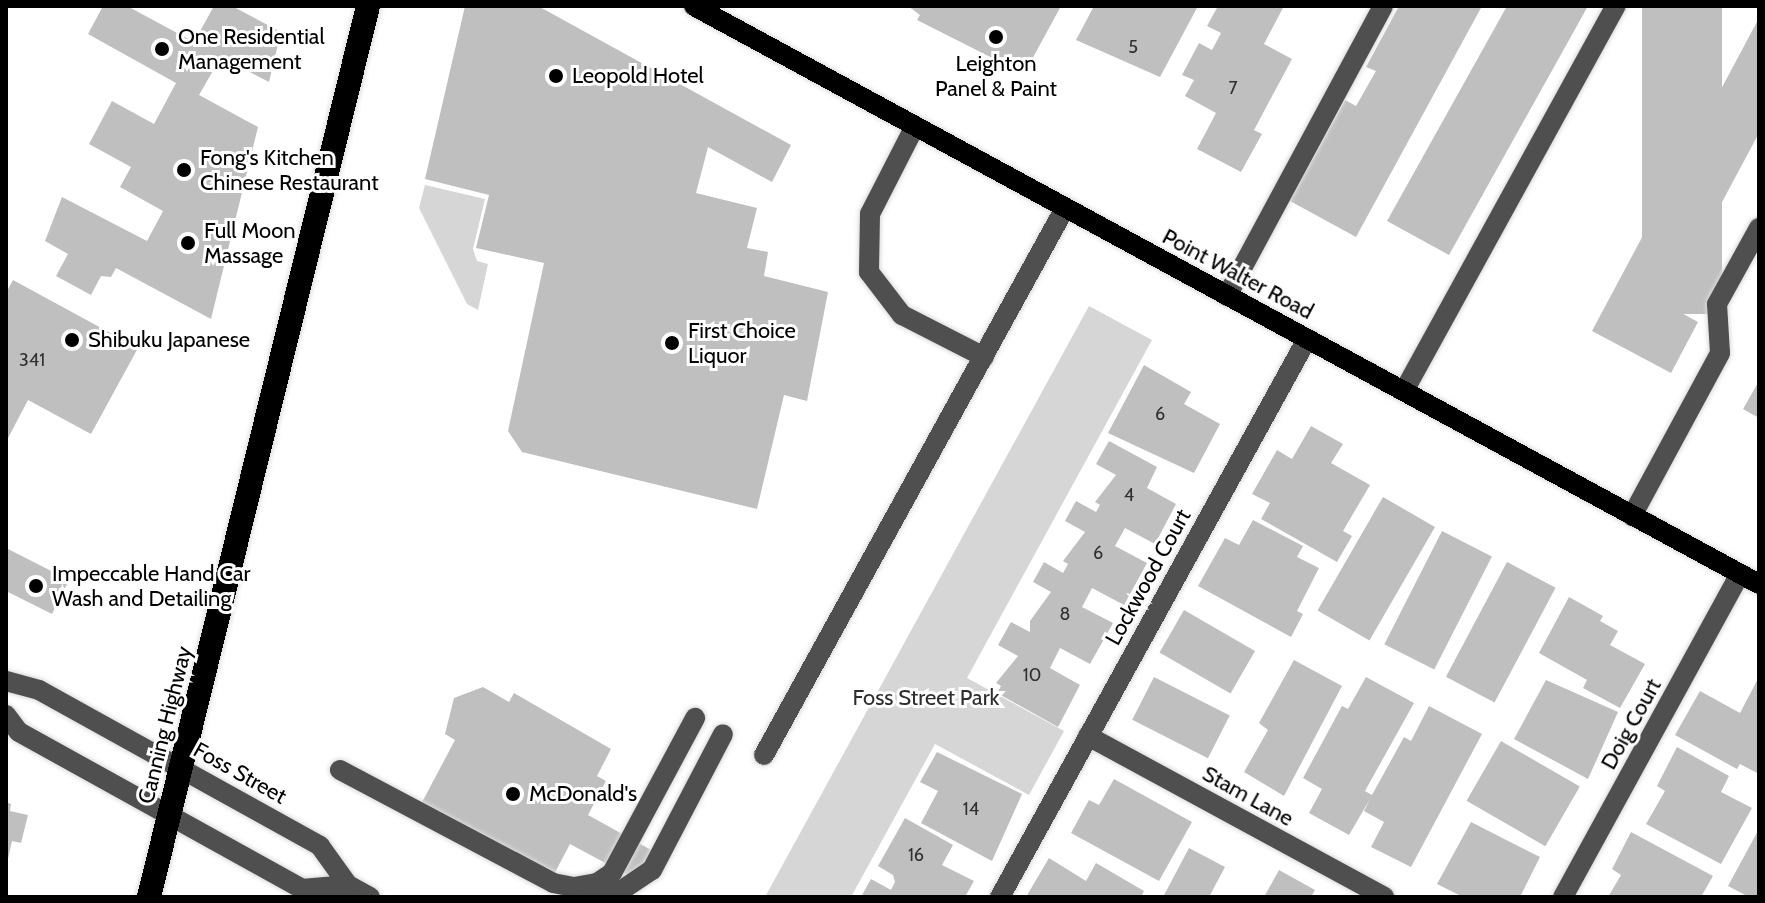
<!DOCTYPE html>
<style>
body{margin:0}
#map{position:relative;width:1765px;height:903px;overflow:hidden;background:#fff;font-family:Cabin,sans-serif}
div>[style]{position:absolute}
.green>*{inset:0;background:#d6d6d6}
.building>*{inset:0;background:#bfbfbf;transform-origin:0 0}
.roads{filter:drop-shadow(0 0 2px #dbdbdb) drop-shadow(0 0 2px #dbdbdb)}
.minor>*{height:20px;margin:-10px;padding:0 10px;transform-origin:10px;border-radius:10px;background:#4f4f4f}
.major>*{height:20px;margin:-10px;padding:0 10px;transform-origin:10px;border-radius:10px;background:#000}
.highway>*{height:24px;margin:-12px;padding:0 12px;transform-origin:12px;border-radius:12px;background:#000}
.dots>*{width:22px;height:22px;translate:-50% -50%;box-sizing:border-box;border:4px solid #fff;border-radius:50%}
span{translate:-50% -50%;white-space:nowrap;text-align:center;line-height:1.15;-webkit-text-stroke:6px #fff;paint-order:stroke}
.number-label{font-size:18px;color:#303030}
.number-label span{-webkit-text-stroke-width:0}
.poi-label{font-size:22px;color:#000}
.left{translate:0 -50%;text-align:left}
.street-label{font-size:22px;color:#000}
.park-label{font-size:22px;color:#2d2d2d}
.frame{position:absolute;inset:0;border:8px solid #000;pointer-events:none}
</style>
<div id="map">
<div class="green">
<i style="clip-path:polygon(425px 185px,485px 199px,473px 249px,477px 261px,488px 264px,478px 310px,467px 304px,419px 208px)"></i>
<i style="clip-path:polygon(1089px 306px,1152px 340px,967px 678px,1064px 731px,1029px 795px,935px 744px,851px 897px,765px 897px)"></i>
</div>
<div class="building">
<i style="clip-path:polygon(103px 6px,127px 6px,194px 42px,214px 6px,232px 6px,281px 32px,269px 82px,221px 57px,199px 95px,258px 127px,211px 319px,116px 268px,111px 277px,101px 276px,91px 295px,56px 276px,68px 254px,45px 241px,62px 197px,147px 241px,163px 211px,120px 187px,131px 167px,89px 144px,112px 101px,154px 124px,176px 83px,88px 34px)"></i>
<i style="clip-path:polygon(465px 6px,538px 6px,791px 145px,772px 182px,708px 147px,696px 193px,757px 208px,747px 248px,768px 252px,764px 276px,828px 292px,807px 401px,784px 395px,757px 509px,522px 452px,508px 431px,544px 263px,476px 248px,489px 195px,425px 179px)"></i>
<i style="clip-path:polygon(908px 6px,1061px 6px,1024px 74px,917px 20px,920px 15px)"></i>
<i style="clip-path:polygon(1094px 6px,1198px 6px,1160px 77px,1076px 40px)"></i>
<i style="clip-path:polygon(1218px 6px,1284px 6px,1264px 44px,1292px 59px,1254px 130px,1262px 134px,1241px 172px,1197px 149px,1216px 113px,1185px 96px,1194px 80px,1182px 75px,1199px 43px,1212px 50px,1221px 33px,1207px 26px)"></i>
<i style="clip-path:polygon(1399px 6px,1482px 6px,1356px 237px,1290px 201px,1345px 100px,1356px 106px,1376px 71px,1366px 67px)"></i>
<i style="clip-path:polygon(1507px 6px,1588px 6px,1449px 255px,1387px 221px)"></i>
<i style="left:1642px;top:6px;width:80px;height:308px"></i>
<i style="clip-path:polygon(1759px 18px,1759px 133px,1667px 305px,1698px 322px,1671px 373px,1592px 331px)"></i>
<i style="clip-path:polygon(13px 280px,138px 348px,91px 434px,28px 400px,6px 442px,6px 293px)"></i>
<i style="clip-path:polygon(1144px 365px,1191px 392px,1184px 404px,1220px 424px,1194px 473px,1108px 433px)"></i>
<i style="clip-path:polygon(1759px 381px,1759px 418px,1743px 409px)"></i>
<i style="clip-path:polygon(1311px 426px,1343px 444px,1331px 463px,1370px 485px,1343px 531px,1352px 536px,1337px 562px,1261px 519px,1270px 503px,1252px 494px,1277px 450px,1292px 459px)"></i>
<i style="clip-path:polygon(1109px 441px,1157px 467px,1147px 488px,1176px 504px,1155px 544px,1125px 528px,1115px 546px,1147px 563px,1124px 605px,1092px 588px,1082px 607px,1113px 623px,1090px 664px,1060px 648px,1050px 668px,1080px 685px,1058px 727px,997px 693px,1001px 686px,996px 683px,1018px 656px,998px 645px,1011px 622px,1030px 632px,1030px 621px,1051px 592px,1033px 582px,1044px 562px,1063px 573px,1068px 564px,1063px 561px,1085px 532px,1065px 521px,1076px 501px,1096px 512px,1100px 505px,1095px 502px,1116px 475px,1096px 464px)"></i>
<i style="left:1383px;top:497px;width:60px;height:131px;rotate:30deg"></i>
<i style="clip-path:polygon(1253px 520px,1303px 546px,1297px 557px,1319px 568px,1297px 611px,1303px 614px,1291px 637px,1198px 586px,1225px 538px,1239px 545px)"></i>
<i style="left:1442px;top:531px;width:56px;height:127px;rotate:27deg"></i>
<i style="clip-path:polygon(6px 548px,69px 580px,52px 614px,6px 591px)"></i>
<i style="left:1507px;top:562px;width:55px;height:130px;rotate:28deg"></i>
<i style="clip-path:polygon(1569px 597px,1603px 616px,1600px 621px,1618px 631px,1610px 645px,1645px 664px,1620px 708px,1583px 688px,1587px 680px,1539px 653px)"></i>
<i style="left:1184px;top:610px;width:82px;height:49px;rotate:30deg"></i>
<i style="clip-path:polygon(1294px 660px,1342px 686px,1284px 796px,1244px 772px,1268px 730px,1259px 723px)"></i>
<i style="left:1154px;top:677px;width:85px;height:48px;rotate:27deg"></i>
<i style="clip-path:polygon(1366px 677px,1414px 703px,1365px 791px,1372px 795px,1404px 737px,1411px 741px,1429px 706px,1482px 734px,1411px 867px,1371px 847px,1384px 822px,1364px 811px,1370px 799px,1349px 835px,1309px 813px,1322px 789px,1303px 778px,1342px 706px,1348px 709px)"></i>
<i style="clip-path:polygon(1759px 677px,1759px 774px,1740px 764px,1737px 769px,1675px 735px,1700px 691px,1740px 713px)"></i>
<i style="clip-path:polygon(1546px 680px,1618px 712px,1588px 779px,1514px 739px)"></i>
<i style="clip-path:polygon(483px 687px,509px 702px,514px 693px,611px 749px,597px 776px,606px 781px,588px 815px,653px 851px,637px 880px,570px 844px,552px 878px,420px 806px,455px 740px,445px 734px,454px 698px)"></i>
<i style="left:1501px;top:741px;width:91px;height:69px;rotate:30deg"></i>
<i style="clip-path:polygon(1677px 747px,1729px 776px,1721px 792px,1752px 808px,1721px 864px,1646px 824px,1665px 791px,1657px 786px)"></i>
<i style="clip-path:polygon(937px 752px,1022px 794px,992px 861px,921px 823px,938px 791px,920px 782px)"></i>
<i style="clip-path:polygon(1114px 779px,1192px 822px,1159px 881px,1071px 833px,1089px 800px,1099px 805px)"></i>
<i style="clip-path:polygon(6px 802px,11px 804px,10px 811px,28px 815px,21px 843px,12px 841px,7px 863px)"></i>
<i style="clip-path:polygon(905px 818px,953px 845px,942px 865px,974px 881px,965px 897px,861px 897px,871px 879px,891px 890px,895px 882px,893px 875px,878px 866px)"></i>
<i style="clip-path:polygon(1471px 822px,1540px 857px,1520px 897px,1463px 897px,1437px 884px)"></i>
<i style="clip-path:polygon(1759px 829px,1759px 897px,1749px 897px,1728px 886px)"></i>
<i style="clip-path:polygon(1631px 832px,1713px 876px,1701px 897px,1608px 897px,1621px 875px,1612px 869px)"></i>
<i style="clip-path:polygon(1189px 848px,1225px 867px,1209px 897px,1163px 897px)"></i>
<i style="clip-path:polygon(1049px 858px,1086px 881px,1096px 863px,1144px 891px,1141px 897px,1026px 897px)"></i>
<i style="clip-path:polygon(1279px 870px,1315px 890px,1311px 897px,1264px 897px)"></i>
</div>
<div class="roads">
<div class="minor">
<i style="left:915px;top:126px;width:99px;rotate:117.1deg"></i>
<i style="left:870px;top:214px;width:58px;rotate:91deg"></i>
<i style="left:869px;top:272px;width:54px;rotate:52.5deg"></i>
<i style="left:902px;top:315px;width:92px;rotate:27.1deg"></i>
<i style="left:1227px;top:296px;width:329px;rotate:-61.7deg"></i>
<i style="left:1404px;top:391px;width:440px;rotate:-61.2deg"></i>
<i style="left:1632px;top:516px;width:185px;rotate:-61.6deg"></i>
<i style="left:1720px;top:353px;width:49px;rotate:-93.5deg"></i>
<i style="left:1717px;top:304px;width:87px;rotate:-61.1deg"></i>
<i style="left:6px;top:681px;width:34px;rotate:15deg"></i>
<i style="left:39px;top:690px;width:321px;rotate:29deg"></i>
<i style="left:320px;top:846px;width:48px;rotate:54.3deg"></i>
<i style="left:348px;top:885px;width:25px;rotate:29deg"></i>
<i style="left:6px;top:715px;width:21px;rotate:53deg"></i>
<i style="left:19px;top:732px;width:324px;rotate:29deg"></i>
<i style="left:302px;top:889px;width:46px;rotate:-5deg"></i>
<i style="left:1088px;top:736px;width:337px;rotate:28.5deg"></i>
<i style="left:764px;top:755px;width:624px;rotate:-61.18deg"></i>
<i style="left:340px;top:770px;width:241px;rotate:27.9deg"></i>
<i style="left:553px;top:883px;width:21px;rotate:11deg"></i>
<i style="left:574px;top:887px;width:23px;rotate:-10deg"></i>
<i style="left:597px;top:883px;width:18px;rotate:-34deg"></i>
<i style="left:612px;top:873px;width:176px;rotate:-61.8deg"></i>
<i style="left:586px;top:889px;width:33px;rotate:5deg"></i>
<i style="left:619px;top:892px;width:40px;rotate:-34deg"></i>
<i style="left:652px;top:870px;width:153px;rotate:-62.4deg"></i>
<i style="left:1000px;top:897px;width:637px;rotate:-61.18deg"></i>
<i style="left:1563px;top:897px;width:368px;rotate:-61.3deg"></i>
</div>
<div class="major">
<i style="left:694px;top:6px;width:1212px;rotate:28.49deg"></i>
</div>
<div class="highway">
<i style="left:149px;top:897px;width:918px;rotate:-76.19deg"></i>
</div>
</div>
<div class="dots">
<i style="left:996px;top:37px;background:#000"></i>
<i style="left:162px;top:49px;background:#000"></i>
<i style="left:556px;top:76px;background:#000"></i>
<i style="left:184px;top:170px;background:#000"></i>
<i style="left:188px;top:243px;background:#000"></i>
<i style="left:72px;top:340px;background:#000"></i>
<i style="left:672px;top:343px;background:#000"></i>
<i style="left:36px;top:586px;background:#000"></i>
<i style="left:513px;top:794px;background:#000"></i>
</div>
<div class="number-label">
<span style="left:1133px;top:47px">5</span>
<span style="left:1233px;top:88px">7</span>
<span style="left:32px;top:360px">341</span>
<span style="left:1160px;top:414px">6</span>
<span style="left:1129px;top:495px">4</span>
<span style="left:1098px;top:553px">6</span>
<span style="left:1065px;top:614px">8</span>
<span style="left:1032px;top:675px">10</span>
<span style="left:971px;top:809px">14</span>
<span style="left:916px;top:855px">16</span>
</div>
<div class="poi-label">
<span class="left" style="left:178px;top:49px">One Residential<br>Management</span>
<span style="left:996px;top:76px">Leighton<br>Panel &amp; Paint</span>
<span class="left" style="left:572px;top:76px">Leopold Hotel</span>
<span class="left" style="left:200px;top:170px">Fong's Kitchen<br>Chinese Restaurant</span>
<span class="left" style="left:204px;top:243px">Full Moon<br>Massage</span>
<span class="left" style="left:688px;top:343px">First Choice<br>Liquor</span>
<span class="left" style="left:88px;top:340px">Shibuku Japanese</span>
<span class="left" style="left:52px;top:586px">Impeccable Hand Car<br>Wash and Detailing</span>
<span class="left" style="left:529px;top:794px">McDonald's</span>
</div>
<div class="street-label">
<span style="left:1238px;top:274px;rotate:28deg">Point Walter Road</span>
<span style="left:1148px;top:577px;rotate:-61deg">Lockwood Court</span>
<span style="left:1631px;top:724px;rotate:-61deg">Doig Court</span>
<span style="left:165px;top:725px;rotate:-76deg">Canning Highway</span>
<span style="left:240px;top:773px;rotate:29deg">Foss Street</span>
<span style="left:1248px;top:796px;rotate:29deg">Stam Lane</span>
</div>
<div class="park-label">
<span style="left:926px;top:698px">Foss Street Park</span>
</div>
<div class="frame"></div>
</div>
